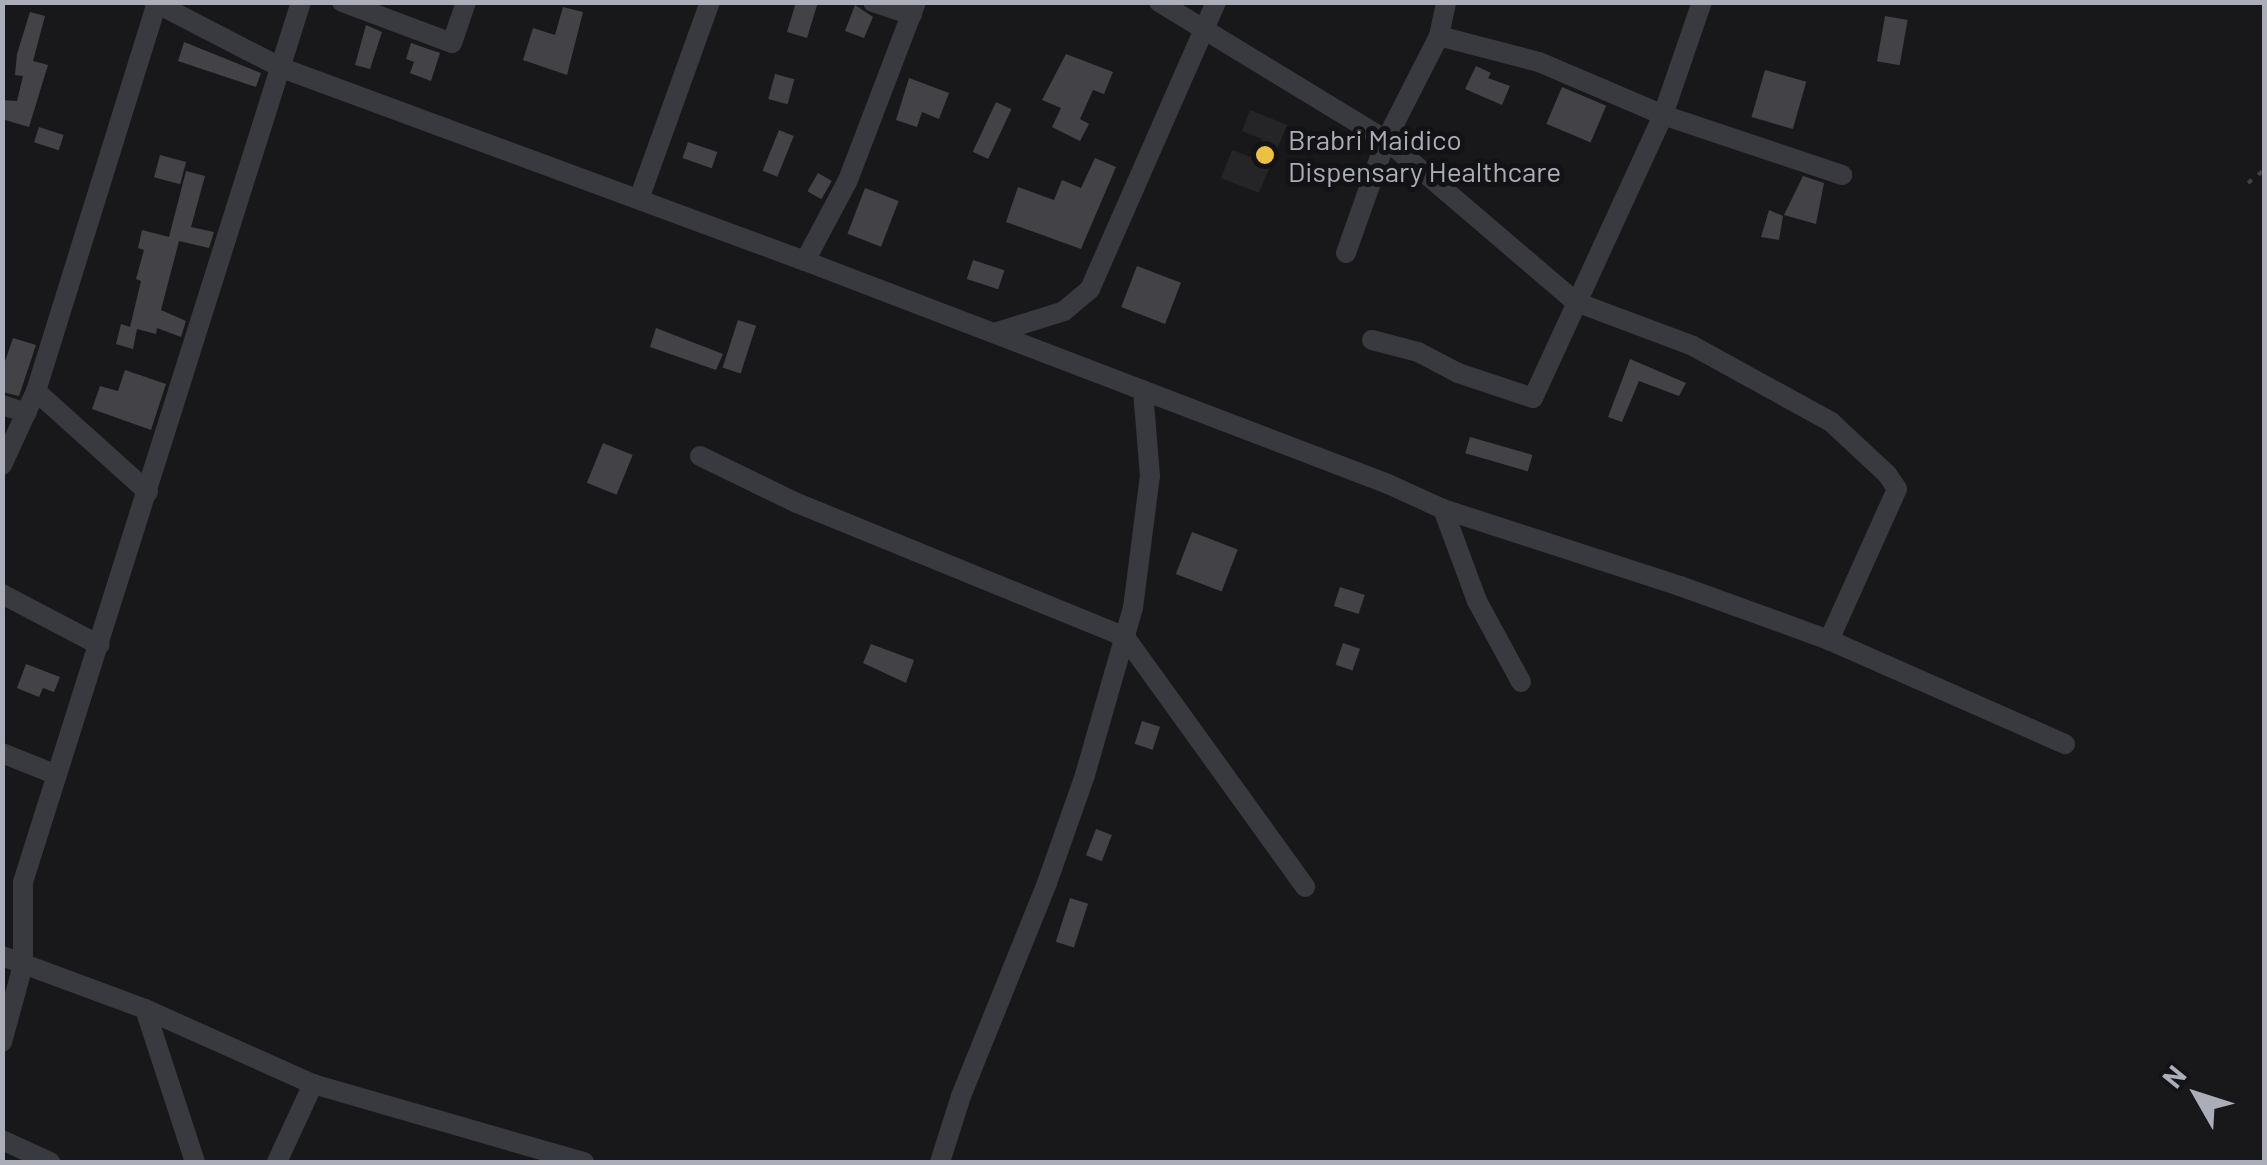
<!DOCTYPE html>
<style>
body{margin:0}
#map{position:relative;width:2267px;height:1165px;overflow:hidden;background:#18181a;font-family:Barlow,sans-serif}
div>[style]{position:absolute}
.built>*{inset:0;background:#252427}
.building>*{inset:0;background:#434347;transform-origin:0 0}
.path>*{height:4px;margin-top:-2px;transform-origin:0;background:repeating-linear-gradient(90deg,#3f4146 0 5px,transparent 0 13px)}
.street>*{height:20px;margin:-10px;padding:0 10px;transform-origin:10px;border-radius:10px;background:#393a3f}
.dots>*{width:28px;height:28px;translate:-50% -50%;box-sizing:border-box;border:5px solid #131315;border-radius:50%}
span{translate:-50% -50%;white-space:nowrap;text-align:center;line-height:1.15;-webkit-text-stroke:10px #131315;paint-order:stroke}
.poi-label{font-size:28px;color:#abaeb9}
.left{translate:0 -50%;text-align:left}
.frame{position:absolute;inset:0;border:5px solid #abaeb9;pointer-events:none}
.north{position:absolute;left:2147px;top:1045px;width:100px;height:100px;-webkit-text-stroke:8px #131315;paint-order:stroke;rotate:309deg;font-size:28px;font-weight:700;line-height:40px;text-align:center;color:#abaeb9}
.north::after{content:'';display:block;margin:auto;width:35px;height:45px;background:#abaeb9;clip-path:polygon(50% 0,100% 100%,50% 72%,0 100%)}
</style>
<div id="map">
<div class="built">
<i style="clip-path:polygon(1250px 110px,1287px 125px,1259px 193px,1221px 178px,1232px 150px,1254px 158px,1262px 139px,1242px 131px)"></i>
</div>
<div class="building">
<i style="clip-path:polygon(796px 2px,818px 2px,807px 38px,787px 32px)"></i>
<i style="clip-path:polygon(855px 5px,873px 17px,864px 38px,845px 31px)"></i>
<i style="clip-path:polygon(563px 7px,583px 12px,567px 75px,523px 60px,533px 28px,555px 35px)"></i>
<i style="clip-path:polygon(30px 12px,45px 16px,33px 61px,48px 65px,29px 127px,2px 119px,2px 100px,17px 101px,23px 76px,15px 75px,17px 54px)"></i>
<i style="left:1885px;top:16px;width:23px;height:46px;rotate:10deg"></i>
<i style="clip-path:polygon(366px 25px,382px 32px,370px 69px,355px 65px)"></i>
<i style="clip-path:polygon(184px 42px,261px 73px,256px 87px,178px 61px)"></i>
<i style="clip-path:polygon(411px 43px,440px 53px,431px 81px,410px 73px,414px 62px,406px 59px)"></i>
<i style="clip-path:polygon(1066px 54px,1113px 72px,1104px 94px,1093px 90px,1080px 119px,1089px 124px,1080px 141px,1052px 127px,1061px 108px,1042px 100px)"></i>
<i style="clip-path:polygon(1476px 66px,1491px 73px,1488px 78px,1510px 86px,1502px 105px,1465px 89px)"></i>
<i style="left:1765px;top:70px;width:43px;height:49px;rotate:16deg"></i>
<i style="left:775px;top:74px;width:20px;height:26px;rotate:15deg"></i>
<i style="clip-path:polygon(909px 78px,949px 93px,939px 119px,922px 112px,917px 127px,896px 120px)"></i>
<i style="left:1562px;top:87px;width:48px;height:40px;rotate:23deg"></i>
<i style="left:996px;top:102px;width:17px;height:55px;rotate:25deg"></i>
<i style="left:39px;top:127px;width:26px;height:16px;rotate:18deg"></i>
<i style="left:779px;top:130px;width:16px;height:44px;rotate:22deg"></i>
<i style="left:688px;top:142px;width:31px;height:17px;rotate:19deg"></i>
<i style="left:160px;top:155px;width:27px;height:23px;rotate:15deg"></i>
<i style="clip-path:polygon(1095px 158px,1116px 167px,1081px 249px,1006px 222px,1018px 187px,1054px 200px,1062px 180px,1081px 188px)"></i>
<i style="clip-path:polygon(186px 171px,205px 176px,191px 227px,214px 232px,209px 248px,179px 241px,161px 310px,186px 321px,181px 337px,157px 328px,156px 334px,137px 329px,133px 349px,116px 344px,121px 324px,130px 327px,141px 281px,136px 279px,144px 250px,138px 248px,142px 230px,169px 237px)"></i>
<i style="left:818px;top:173px;width:16px;height:21px;rotate:30deg"></i>
<i style="clip-path:polygon(1803px 176px,1824px 183px,1816px 224px,1784px 215px)"></i>
<i style="left:865px;top:188px;width:36px;height:49px;rotate:21deg"></i>
<i style="clip-path:polygon(1769px 210px,1783px 216px,1779px 240px,1761px 237px)"></i>
<i style="left:973px;top:260px;width:33px;height:20px;rotate:18deg"></i>
<i style="left:1137px;top:266px;width:47px;height:44px;rotate:21deg"></i>
<i style="left:738px;top:320px;width:19px;height:50px;rotate:18deg"></i>
<i style="clip-path:polygon(656px 328px,723px 354px,716px 370px,650px 347px)"></i>
<i style="clip-path:polygon(13px 338px,36px 345px,19px 396px,2px 392px,2px 370px)"></i>
<i style="clip-path:polygon(1630px 359px,1686px 383px,1679px 396px,1639px 381px,1622px 422px,1608px 417px)"></i>
<i style="clip-path:polygon(125px 370px,166px 384px,151px 430px,92px 409px,100px 386px,118px 391px)"></i>
<i style="left:1470px;top:437px;width:65px;height:17px;rotate:16deg"></i>
<i style="left:603px;top:443px;width:32px;height:43px;rotate:22deg"></i>
<i style="left:1192px;top:532px;width:49px;height:45px;rotate:21deg"></i>
<i style="left:1340px;top:587px;width:26px;height:20px;rotate:18deg"></i>
<i style="left:1343px;top:643px;width:18px;height:23px;rotate:19deg"></i>
<i style="clip-path:polygon(871px 644px,914px 660px,906px 683px,863px 663px)"></i>
<i style="clip-path:polygon(26px 664px,60px 677px,54px 692px,43px 688px,39px 697px,17px 688px)"></i>
<i style="left:1142px;top:721px;width:19px;height:24px;rotate:18deg"></i>
<i style="left:1096px;top:829px;width:17px;height:28px;rotate:21deg"></i>
<i style="left:1070px;top:898px;width:19px;height:46px;rotate:18deg"></i>
</div>
<div class="path">
<i style="left:2248px;top:183px;width:21px;rotate:-39deg"></i>
</div>
<div class="street">
<i style="left:154px;top:2px;width:144px;rotate:27.3deg"></i>
<i style="left:282px;top:68px;width:557px;rotate:20.26deg"></i>
<i style="left:805px;top:261px;width:624px;rotate:20.93deg"></i>
<i style="left:1388px;top:484px;width:60px;rotate:24.4deg"></i>
<i style="left:1443px;top:509px;width:249px;rotate:18deg"></i>
<i style="left:1680px;top:586px;width:158px;rotate:19.9deg"></i>
<i style="left:1829px;top:640px;width:258px;rotate:23.8deg"></i>
<i style="left:342px;top:2px;width:117px;rotate:20.4deg"></i>
<i style="left:452px;top:43px;width:43px;rotate:-71.1deg"></i>
<i style="left:873px;top:2px;width:41px;rotate:18.4deg"></i>
<i style="left:1159px;top:2px;width:266px;rotate:31.3deg"></i>
<i style="left:1386px;top:140px;width:250px;rotate:40.5deg"></i>
<i style="left:1576px;top:302px;width:125px;rotate:20.6deg"></i>
<i style="left:1693px;top:346px;width:158px;rotate:28.8deg"></i>
<i style="left:1831px;top:422px;width:76px;rotate:42.9deg"></i>
<i style="left:1887px;top:474px;width:18px;rotate:56deg"></i>
<i style="left:1897px;top:489px;width:166px;rotate:114.2deg"></i>
<i style="left:1439px;top:36px;width:103px;rotate:14.6deg"></i>
<i style="left:1539px;top:62px;width:135px;rotate:23.1deg"></i>
<i style="left:1663px;top:115px;width:189px;rotate:18.5deg"></i>
<i style="left:639px;top:199px;width:209px;rotate:-70.2deg"></i>
<i style="left:1346px;top:253px;width:120px;rotate:-70.5deg"></i>
<i style="left:1386px;top:140px;width:117px;rotate:-63deg"></i>
<i style="left:1439px;top:36px;width:35px;rotate:-78deg"></i>
<i style="left:805px;top:261px;width:92px;rotate:-62deg"></i>
<i style="left:848px;top:180px;width:191px;rotate:-69.1deg"></i>
<i style="left:994px;top:333px;width:73px;rotate:-17.4deg"></i>
<i style="left:1064px;top:311px;width:34px;rotate:-40deg"></i>
<i style="left:1090px;top:289px;width:313px;rotate:-66.3deg"></i>
<i style="left:1372px;top:340px;width:48px;rotate:14.6deg"></i>
<i style="left:1418px;top:352px;width:45px;rotate:27.7deg"></i>
<i style="left:1458px;top:373px;width:79px;rotate:18.4deg"></i>
<i style="left:1533px;top:398px;width:311px;rotate:-65.3deg"></i>
<i style="left:1663px;top:115px;width:120px;rotate:-71deg"></i>
<i style="left:2px;top:405px;width:26px;rotate:18deg"></i>
<i style="left:700px;top:456px;width:108px;rotate:25.9deg"></i>
<i style="left:797px;top:503px;width:354px;rotate:22.2deg"></i>
<i style="left:1125px;top:637px;width:308px;rotate:54.2deg"></i>
<i style="left:2px;top:465px;width:81px;rotate:-65.3deg"></i>
<i style="left:148px;top:492px;width:151px;rotate:-138deg"></i>
<i style="left:36px;top:391px;width:407px;rotate:-72.7deg"></i>
<i style="left:1443px;top:509px;width:98px;rotate:69.7deg"></i>
<i style="left:1477px;top:601px;width:92px;rotate:61.5deg"></i>
<i style="left:2px;top:594px;width:110px;rotate:27.7deg"></i>
<i style="left:2px;top:753px;width:59px;rotate:21.8deg"></i>
<i style="left:2px;top:956px;width:153px;rotate:20.3deg"></i>
<i style="left:145px;top:1009px;width:161px;rotate:71.9deg"></i>
<i style="left:145px;top:1009px;width:184px;rotate:24.1deg"></i>
<i style="left:313px;top:1084px;width:282px;rotate:16.1deg"></i>
<i style="left:2px;top:1042px;width:80px;rotate:-74.7deg"></i>
<i style="left:23px;top:965px;width:83px;rotate:-90deg"></i>
<i style="left:23px;top:882px;width:923px;rotate:-72.47deg"></i>
<i style="left:2px;top:1140px;width:53px;rotate:24.6deg"></i>
<i style="left:277px;top:1162px;width:86px;rotate:-65.2deg"></i>
<i style="left:940px;top:1162px;width:69px;rotate:-72.3deg"></i>
<i style="left:961px;top:1096px;width:230px;rotate:-68deg"></i>
<i style="left:1047px;top:883px;width:114px;rotate:-70.6deg"></i>
<i style="left:1085px;top:775px;width:174px;rotate:-74deg"></i>
<i style="left:1133px;top:608px;width:133px;rotate:-82.7deg"></i>
<i style="left:1150px;top:476px;width:86px;rotate:-94.7deg"></i>
</div>
<div class="dots">
<i style="left:1265px;top:155px;background:#ebc23f"></i>
</div>
<div class="poi-label">
<span class="left" style="left:1288px;top:155px">Brabri Maidico<br>Dispensary Healthcare</span>
</div>
<div class="frame"></div>
<div class="north">N</div>
</div>
